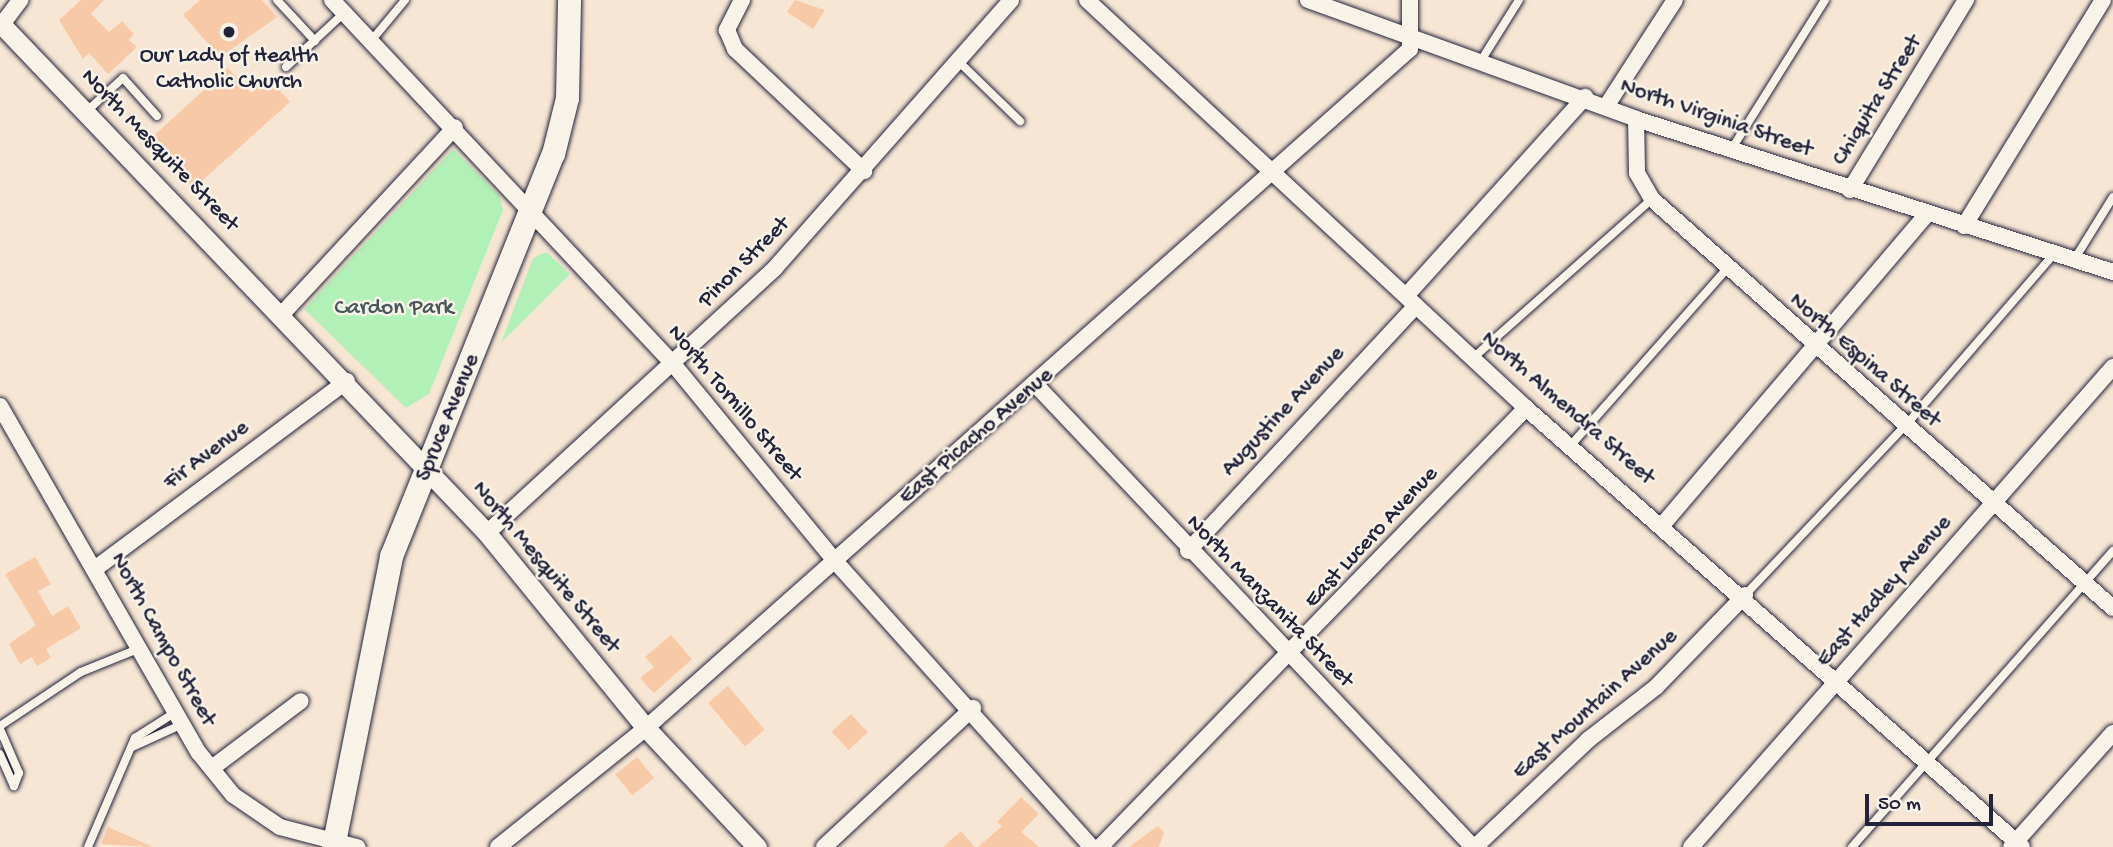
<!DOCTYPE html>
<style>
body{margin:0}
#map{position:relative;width:2113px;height:847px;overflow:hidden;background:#f7e6d4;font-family:"Gochi Hand",sans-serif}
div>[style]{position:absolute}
.green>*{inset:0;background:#b1f0b7}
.building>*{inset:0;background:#f8c9a7;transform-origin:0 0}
.roads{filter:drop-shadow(0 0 2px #22223b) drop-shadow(0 0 2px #22223b)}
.service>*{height:8px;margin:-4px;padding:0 4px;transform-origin:4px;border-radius:4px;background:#f7f3e8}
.minor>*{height:16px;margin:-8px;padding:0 8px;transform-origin:8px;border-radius:8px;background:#f7f3e8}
.tertiary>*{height:19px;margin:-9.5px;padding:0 9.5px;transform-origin:9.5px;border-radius:9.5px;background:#f7f3e8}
.secondary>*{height:23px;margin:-11.5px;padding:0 11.5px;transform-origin:11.5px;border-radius:11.5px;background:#f7f3e8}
.dots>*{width:19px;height:19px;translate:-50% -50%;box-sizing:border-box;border:4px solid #f7f3e8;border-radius:50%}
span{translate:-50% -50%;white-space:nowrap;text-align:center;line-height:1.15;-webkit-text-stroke:5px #f7f3e8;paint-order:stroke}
.poi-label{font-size:23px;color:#22223b}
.street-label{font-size:23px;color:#22223b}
.park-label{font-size:23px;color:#46565a}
.scale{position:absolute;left:1865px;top:794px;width:128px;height:32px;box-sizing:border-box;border:4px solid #22223b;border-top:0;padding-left:9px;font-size:21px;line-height:24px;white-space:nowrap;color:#22223b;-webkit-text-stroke:5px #f7f3e8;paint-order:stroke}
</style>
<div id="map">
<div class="green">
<i style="clip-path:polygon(453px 149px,499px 195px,503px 210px,429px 394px,406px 408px,304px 309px)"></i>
<i style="clip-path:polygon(546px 252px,570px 274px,501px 343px,533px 258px)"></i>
</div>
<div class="building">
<i style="clip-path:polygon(81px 0,104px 0,91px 14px,109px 32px,122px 21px,134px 34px,129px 40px,137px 47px,108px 74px,89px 53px,83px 59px,59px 20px)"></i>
<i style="clip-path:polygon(200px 0,262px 0,277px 17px,220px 57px,183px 15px)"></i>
<i style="clip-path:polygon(795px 0,825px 10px,813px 29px,787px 12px)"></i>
<i style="clip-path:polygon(228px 68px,251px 93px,268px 77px,290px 102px,193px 189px,149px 140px)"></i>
<i style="clip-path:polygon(35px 557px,51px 584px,38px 591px,52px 616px,68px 606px,81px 628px,46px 649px,51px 658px,37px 666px,32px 657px,20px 664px,9px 644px,36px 625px,5px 574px)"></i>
<i style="clip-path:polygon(671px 635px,692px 659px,654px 693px,640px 678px,654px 667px,645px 657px)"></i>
<i style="left:728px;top:686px;width:57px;height:26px;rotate:50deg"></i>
<i style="left:851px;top:714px;width:25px;height:26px;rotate:48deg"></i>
<i style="left:637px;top:757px;width:27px;height:28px;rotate:51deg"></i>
<i style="clip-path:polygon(1021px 797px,1039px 814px,1021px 832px,1039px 847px,978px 847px,1002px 826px,997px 822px)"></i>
<i style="clip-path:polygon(1158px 826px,1164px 832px,1159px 847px,1129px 847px)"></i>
<i style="clip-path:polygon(108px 827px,153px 847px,101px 844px)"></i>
<i style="clip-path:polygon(961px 831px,975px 847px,943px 847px)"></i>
</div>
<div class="roads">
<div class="service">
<i style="left:277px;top:0;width:56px;rotate:47.2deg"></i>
<i style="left:371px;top:41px;width:53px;rotate:-50.3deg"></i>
<i style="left:1482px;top:59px;width:70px;rotate:-57.9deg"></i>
<i style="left:957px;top:60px;width:88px;rotate:44.1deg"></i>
<i style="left:286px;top:67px;width:79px;rotate:-43deg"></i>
<i style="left:87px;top:111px;width:49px;rotate:-42.5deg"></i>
<i style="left:123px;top:78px;width:51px;rotate:48.2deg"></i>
<i style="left:1731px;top:150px;width:177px;rotate:-57.9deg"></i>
<i style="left:2074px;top:260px;width:74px;rotate:-58.2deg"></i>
<i style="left:1473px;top:358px;width:239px;rotate:-41.6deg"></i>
<i style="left:1571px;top:445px;width:234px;rotate:-48.5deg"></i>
<i style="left:1745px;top:595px;width:233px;rotate:-46.6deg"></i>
<i style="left:1905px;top:426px;width:228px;rotate:-49.1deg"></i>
<i style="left:0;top:726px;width:97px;rotate:-33.7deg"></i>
<i style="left:81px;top:672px;width:64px;rotate:-22.1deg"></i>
<i style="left:0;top:729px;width:48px;rotate:66.6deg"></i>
<i style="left:19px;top:773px;width:14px;rotate:111deg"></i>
<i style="left:14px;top:786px;width:35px;rotate:-114deg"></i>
<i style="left:132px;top:747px;width:56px;rotate:-24.3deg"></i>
<i style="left:88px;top:847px;width:119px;rotate:-66.7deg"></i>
<i style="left:135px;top:738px;width:49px;rotate:-32.4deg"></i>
<i style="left:1852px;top:847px;width:395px;rotate:-48.6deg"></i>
</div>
<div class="minor">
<i style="left:332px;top:0;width:500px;rotate:46.86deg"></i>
<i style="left:674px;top:365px;width:254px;rotate:50.6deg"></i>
<i style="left:835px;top:561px;width:385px;rotate:48.1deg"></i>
<i style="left:742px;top:0;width:34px;rotate:117deg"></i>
<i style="left:727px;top:30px;width:21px;rotate:67deg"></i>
<i style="left:735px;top:49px;width:178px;rotate:43.4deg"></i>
<i style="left:1087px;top:0;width:599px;rotate:42.9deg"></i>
<i style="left:1526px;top:408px;width:662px;rotate:41.51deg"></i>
<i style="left:1308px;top:0;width:349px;rotate:19.9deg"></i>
<i style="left:1636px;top:119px;width:501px;rotate:17.78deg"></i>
<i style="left:0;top:27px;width:34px;rotate:-53deg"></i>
<i style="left:1607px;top:105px;width:125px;rotate:-57.1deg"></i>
<i style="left:1636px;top:119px;width:54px;rotate:88.9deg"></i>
<i style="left:1637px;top:173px;width:30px;rotate:60deg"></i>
<i style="left:1652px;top:199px;width:616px;rotate:41.58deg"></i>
<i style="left:1850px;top:190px;width:223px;rotate:-58.6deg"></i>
<i style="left:1964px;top:226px;width:265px;rotate:-58.4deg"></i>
<i style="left:1406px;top:296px;width:268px;rotate:-48deg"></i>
<i style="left:283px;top:313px;width:253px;rotate:-47.2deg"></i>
<i style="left:1036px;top:385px;width:636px;rotate:46.59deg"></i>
<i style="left:0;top:406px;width:400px;rotate:60.2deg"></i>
<i style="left:199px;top:753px;width:54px;rotate:51deg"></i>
<i style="left:233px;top:795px;width:57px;rotate:34.2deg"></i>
<i style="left:280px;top:827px;width:80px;rotate:14.6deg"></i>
<i style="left:1664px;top:523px;width:406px;rotate:-49.6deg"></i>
<i style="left:487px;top:533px;width:391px;rotate:-42.6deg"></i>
<i style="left:775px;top:268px;width:357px;rotate:-48.6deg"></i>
<i style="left:1188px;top:551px;width:335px;rotate:-47.1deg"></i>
<i style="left:96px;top:568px;width:313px;rotate:-36.7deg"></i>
<i style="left:212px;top:768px;width:111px;rotate:-37deg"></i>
<i style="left:498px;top:847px;width:190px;rotate:-38.8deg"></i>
<i style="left:646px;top:728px;width:1022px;rotate:-41.63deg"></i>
<i style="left:1410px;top:49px;width:49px;rotate:-90deg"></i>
<i style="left:824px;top:847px;width:204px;rotate:-43deg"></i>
<i style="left:1100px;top:847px;width:612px;rotate:-45.86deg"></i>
<i style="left:1475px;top:847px;width:156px;rotate:-43.4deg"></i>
<i style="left:1588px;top:740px;width:86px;rotate:-37.9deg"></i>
<i style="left:1656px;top:687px;width:128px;rotate:-45.9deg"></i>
<i style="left:1691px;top:847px;width:639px;rotate:-48.68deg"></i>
<i style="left:2011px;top:847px;width:153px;rotate:-48.2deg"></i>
</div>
<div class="tertiary">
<i style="left:0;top:23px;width:705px;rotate:46.32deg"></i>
<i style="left:487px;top:533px;width:252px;rotate:50.8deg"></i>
<i style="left:646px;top:728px;width:163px;rotate:47deg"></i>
</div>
<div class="secondary">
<i style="left:333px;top:847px;width:297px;rotate:-78.7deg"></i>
<i style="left:391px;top:556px;width:433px;rotate:-68.1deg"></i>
<i style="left:553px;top:154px;width:58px;rotate:-76deg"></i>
<i style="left:567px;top:98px;width:98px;rotate:-88.8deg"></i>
</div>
</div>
<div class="dots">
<i style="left:229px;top:32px;background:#22223b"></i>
</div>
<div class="poi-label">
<span style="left:229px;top:70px">Our Lady of Health<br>Catholic Church</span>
</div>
<div class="street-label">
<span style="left:1878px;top:101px;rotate:-58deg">Chiquita Street</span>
<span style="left:1716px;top:119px;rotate:19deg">North Virginia Street</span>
<span style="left:159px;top:151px;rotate:46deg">North Mesquite Street</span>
<span style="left:745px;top:263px;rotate:-45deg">Pinon Street</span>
<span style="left:1864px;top:361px;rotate:41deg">North Espina Street</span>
<span style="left:734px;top:404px;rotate:50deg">North Tornillo Street</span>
<span style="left:1567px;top:409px;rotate:41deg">North Almendra Street</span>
<span style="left:1284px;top:412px;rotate:-47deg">Augustine Avenue</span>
<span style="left:449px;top:418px;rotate:-68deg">Spruce Avenue</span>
<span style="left:977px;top:437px;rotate:-41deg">East Picacho Avenue</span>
<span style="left:207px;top:456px;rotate:-37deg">Fir Avenue</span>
<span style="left:1372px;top:538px;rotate:-47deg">East Lucero Avenue</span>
<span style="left:545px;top:568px;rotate:50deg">North Mesquite Street</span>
<span style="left:1885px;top:592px;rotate:-49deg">East Hadley Avenue</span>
<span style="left:1269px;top:602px;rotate:46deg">North Manzanita Street</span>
<span style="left:162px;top:640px;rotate:61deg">North Campo Street</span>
<span style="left:1596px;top:705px;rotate:-42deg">East Mountain Avenue</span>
</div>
<div class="park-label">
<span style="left:394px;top:309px">Cardon Park</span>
</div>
<div class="scale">50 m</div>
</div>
